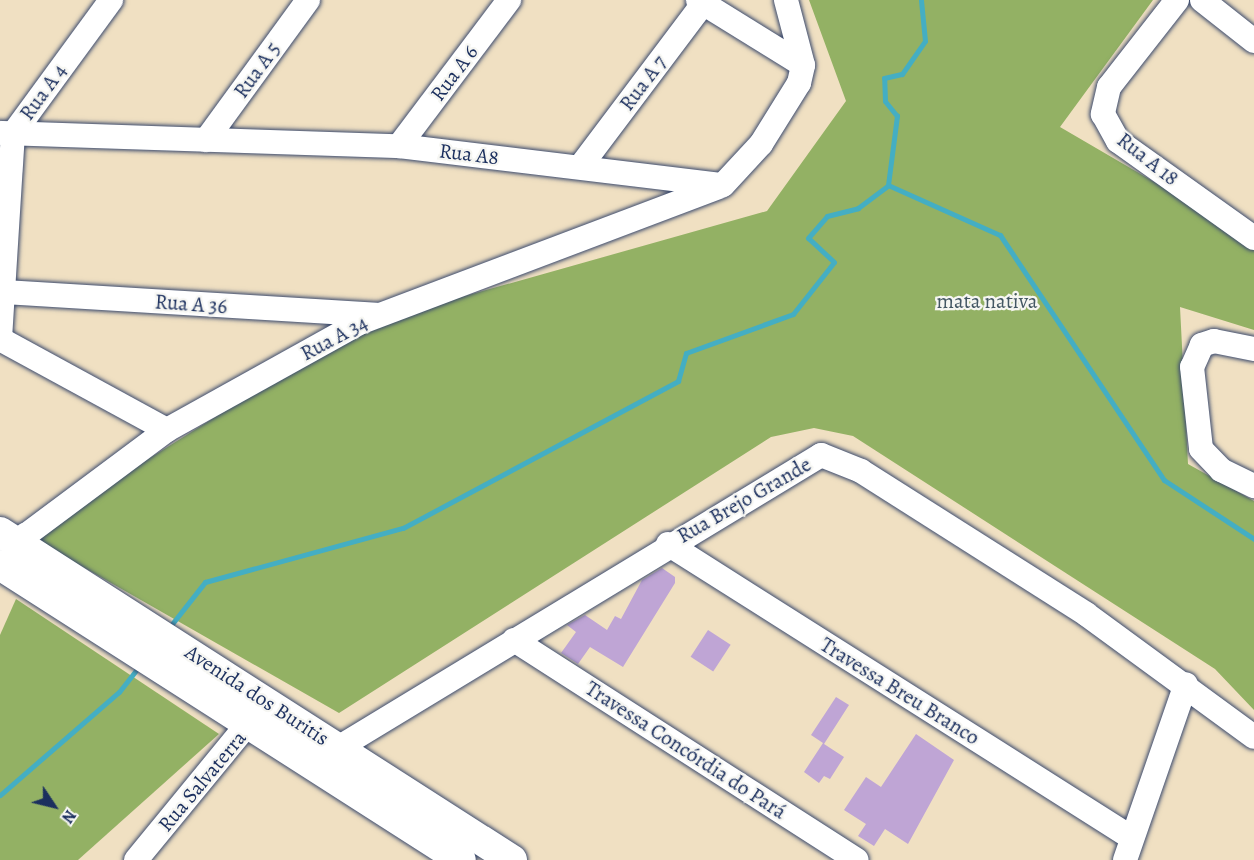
<!DOCTYPE html>
<meta charset="utf-8">
<style>
body{margin:0}
#map{position:relative;width:1254px;height:860px;overflow:hidden;background:#f0e0c2;font-family:Alegreya,serif}
div>[style]{position:absolute}
.forest>*{inset:0;background:#93b164}
.stream>*{height:5px;margin:-2.5px;padding:0 2.5px;transform-origin:2.5px;border-radius:2.5px;background:#44aec3}
.building>*{inset:0;background:#bfa5d5;transform-origin:0 0}
.roads{filter:drop-shadow(0 0 2px #3b4a6d) drop-shadow(0 0 2px #3b4a6d)}
.minor>*{height:24px;margin:-12px;padding:0 12px;transform-origin:12px;border-radius:12px;background:#fff}
.major>*{height:30px;margin:-15px;padding:0 15px;transform-origin:15px;border-radius:15px;background:#fff}
span{translate:-50% -50%;white-space:nowrap;text-align:center;line-height:1.15;-webkit-text-stroke:4.5px #f6f6f2;paint-order:stroke}
.street-label{font-size:21px;color:#1b2f5e}
.park-label{font-size:21px;color:#435763}
.north{position:absolute;left:24px;top:776px;width:60px;height:60px;-webkit-text-stroke:4px #f6f6f2;paint-order:stroke;rotate:125deg;font-size:16px;font-weight:700;line-height:24px;text-align:center;color:#1b2f5e}
.north::after{content:'';display:block;margin:auto;width:21px;height:27px;background:#1b2f5e;clip-path:polygon(50% 0,100% 100%,50% 72%,0 100%)}
</style>
<div id="map">
<div class="forest">
<i style="clip-path:polygon(809px 0,1153px 0,1060px 127px,1204px 211px,1254px 250px,1254px 330px,1180px 307px,1188px 464px,1254px 501px,1254px 710px,1215px 669px,853px 436px,814px 428px,771px 437px,339px 713px,27px 535px,362px 325px,767px 211px,846px 101px)"></i>
<i style="clip-path:polygon(16px 599px,219px 734px,78px 860px,0 860px,0 635px)"></i>
</div>
<div class="stream">
<i style="left:888px;top:185px;width:123px;rotate:24.1deg"></i>
<i style="left:1000px;top:235px;width:295px;rotate:56.2deg"></i>
<i style="left:1164px;top:480px;width:108px;rotate:33.2deg"></i>
<i style="left:168px;top:629px;width:60px;rotate:-51.8deg"></i>
<i style="left:205px;top:582px;width:205px;rotate:-15.3deg"></i>
<i style="left:403px;top:528px;width:312px;rotate:-28.1deg"></i>
<i style="left:678px;top:381px;width:29px;rotate:-74deg"></i>
<i style="left:686px;top:353px;width:114px;rotate:-20deg"></i>
<i style="left:793px;top:314px;width:66px;rotate:-51.7deg"></i>
<i style="left:834px;top:262px;width:35px;rotate:-137deg"></i>
<i style="left:808px;top:238px;width:29px;rotate:-49deg"></i>
<i style="left:827px;top:216px;width:32px;rotate:-14deg"></i>
<i style="left:858px;top:208px;width:38px;rotate:-37deg"></i>
<i style="left:888px;top:185px;width:70px;rotate:-82.6deg"></i>
<i style="left:897px;top:116px;width:19px;rotate:-129deg"></i>
<i style="left:885px;top:101px;width:23px;rotate:-92deg"></i>
<i style="left:884px;top:78px;width:18px;rotate:-13deg"></i>
<i style="left:902px;top:74px;width:40px;rotate:-55.1deg"></i>
<i style="left:925px;top:41px;width:41px;rotate:-95.6deg"></i>
<i style="left:0;top:795px;width:157px;rotate:-40.9deg"></i>
<i style="left:119px;top:692px;width:34px;rotate:-52deg"></i>
</div>
<div class="building">
<i style="clip-path:polygon(662px 568px,675px 577px,675px 583px,623px 667px,590px 647px,578px 664px,561px 653px,576px 632px,567px 625px,585px 615px,607px 630px,615px 616px,621px 619px,642px 580px)"></i>
<i style="left:708px;top:630px;width:27px;height:32px;rotate:33deg"></i>
<i style="clip-path:polygon(836px 697px,849px 705px,824px 744px,844px 757px,830px 779px,824px 776px,819px 783px,804px 772px,823px 743px,811px 735px)"></i>
<i style="clip-path:polygon(916px 734px,954px 760px,908px 844px,885px 829px,874px 846px,858px 836px,866px 824px,844px 810px,866px 777px,881px 787px)"></i>
</div>
<div class="roads">
<div class="minor">
<i style="left:698px;top:0;width:123px;rotate:31.8deg"></i>
<i style="left:1177px;top:0;width:110px;rotate:128deg"></i>
<i style="left:1109px;top:87px;width:28px;rotate:103deg"></i>
<i style="left:1103px;top:114px;width:31px;rotate:61deg"></i>
<i style="left:1118px;top:141px;width:167px;rotate:35.5deg"></i>
<i style="left:1202px;top:0;width:66px;rotate:38.3deg"></i>
<i style="left:0;top:133px;width:399px;rotate:1.9deg"></i>
<i style="left:399px;top:146px;width:326px;rotate:6.9deg"></i>
<i style="left:723px;top:185px;width:56px;rotate:-47.2deg"></i>
<i style="left:761px;top:144px;width:72px;rotate:-58.1deg"></i>
<i style="left:799px;top:83px;width:18px;rotate:-77deg"></i>
<i style="left:803px;top:65px;width:67px;rotate:-104.7deg"></i>
<i style="left:206px;top:140px;width:173px;rotate:-53.9deg"></i>
<i style="left:399px;top:146px;width:183px;rotate:-53deg"></i>
<i style="left:580px;top:167px;width:209px;rotate:-53deg"></i>
<i style="left:4px;top:292px;width:373px;rotate:3.5deg"></i>
<i style="left:0;top:339px;width:205px;rotate:-86.4deg"></i>
<i style="left:13px;top:134px;width:166px;rotate:-53.8deg"></i>
<i style="left:0;top:339px;width:190px;rotate:28.6deg"></i>
<i style="left:1254px;top:349px;width:41px;rotate:-168.7deg"></i>
<i style="left:1214px;top:341px;width:13px;rotate:162deg"></i>
<i style="left:1202px;top:345px;width:24px;rotate:114deg"></i>
<i style="left:1192px;top:367px;width:82px;rotate:83.7deg"></i>
<i style="left:1201px;top:449px;width:29px;rotate:46deg"></i>
<i style="left:1221px;top:470px;width:37px;rotate:26deg"></i>
<i style="left:668px;top:544px;width:549px;rotate:32.36deg"></i>
<i style="left:12px;top:560px;width:29px;rotate:-61deg"></i>
<i style="left:26px;top:535px;width:176px;rotate:-36.7deg"></i>
<i style="left:167px;top:430px;width:220px;rotate:-29.1deg"></i>
<i style="left:359px;top:323px;width:384px;rotate:-20.7deg"></i>
<i style="left:514px;top:640px;width:407px;rotate:32.7deg"></i>
<i style="left:329px;top:760px;width:15px;rotate:-53deg"></i>
<i style="left:338px;top:748px;width:565px;rotate:-31.24deg"></i>
<i style="left:821px;top:455px;width:43px;rotate:21.8deg"></i>
<i style="left:861px;top:471px;width:267px;rotate:32.4deg"></i>
<i style="left:1086px;top:614px;width:208px;rotate:36.2deg"></i>
<i style="left:136px;top:860px;width:194px;rotate:-50.6deg"></i>
<i style="left:1125px;top:860px;width:186px;rotate:-70.9deg"></i>
</div>
<div class="major">
<i style="left:0;top:532px;width:608px;rotate:32.64deg"></i>
<i style="left:0;top:565px;width:547px;rotate:32.62deg"></i>
</div>
</div>
<div class="street-label">
<span style="left:257px;top:70px;rotate:-54deg">Rua A 5</span>
<span style="left:454px;top:73px;rotate:-53deg">Rua A 6</span>
<span style="left:643px;top:83px;rotate:-53deg">Rua A 7</span>
<span style="left:43px;top:92px;rotate:-54deg">Rua A 4</span>
<span style="left:469px;top:154px;rotate:7deg">Rua A8</span>
<span style="left:1148px;top:159px;rotate:38deg">Rua A 18</span>
<span style="left:191px;top:304px;rotate:4deg">Rua A 36</span>
<span style="left:334px;top:338px;rotate:-28deg">Rua A 34</span>
<span style="left:744px;top:500px;rotate:-30deg">Rua Brejo Grande</span>
<span style="left:900px;top:691px;rotate:32deg">Travessa Breu Branco</span>
<span style="left:257px;top:695px;rotate:33deg">Avenida dos Buritis</span>
<span style="left:686px;top:750px;rotate:33deg">Travessa Concórdia do Pará</span>
<span style="left:202px;top:781px;rotate:-50deg">Rua Salvaterra</span>
</div>
<div class="park-label">
<span style="left:987px;top:301px">mata nativa</span>
</div>
<div class="north">N</div>
</div>
